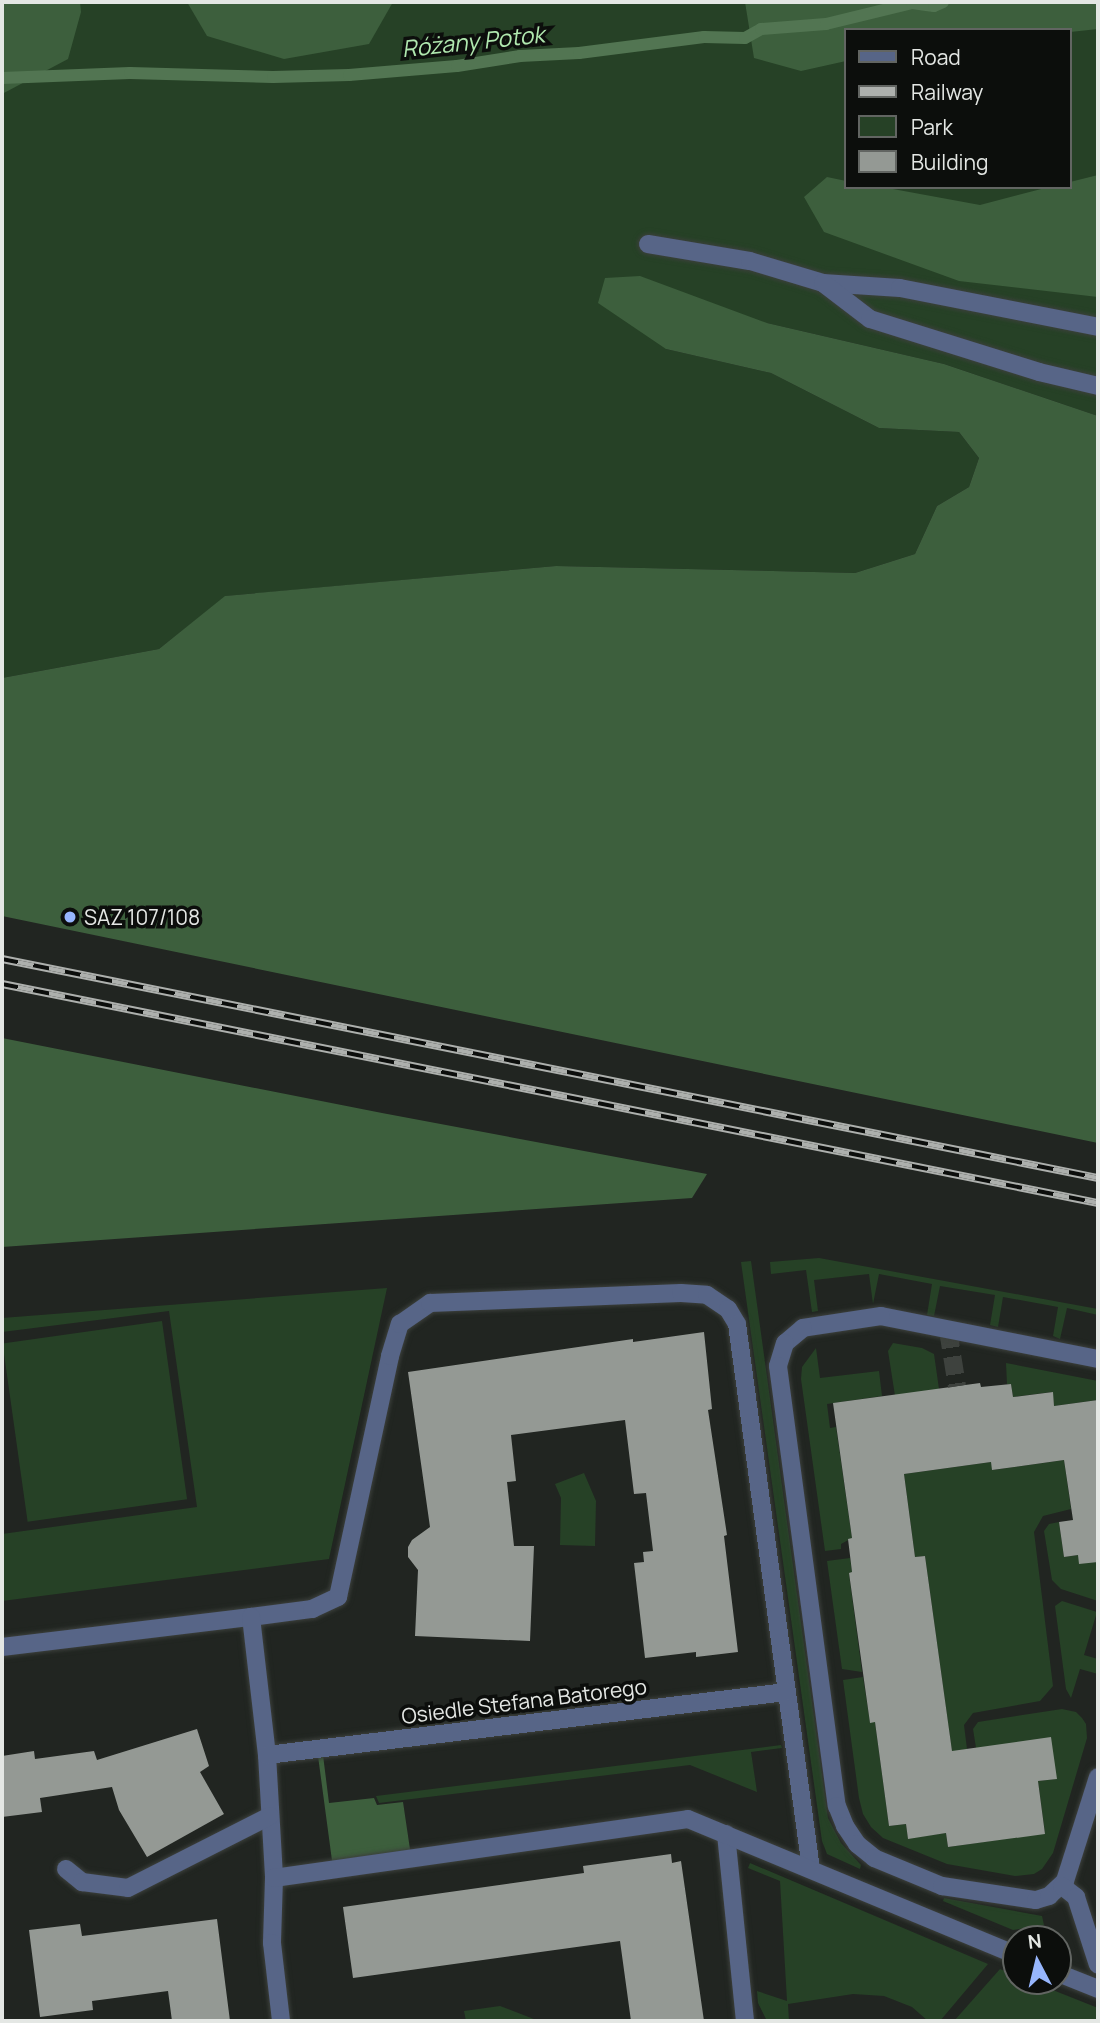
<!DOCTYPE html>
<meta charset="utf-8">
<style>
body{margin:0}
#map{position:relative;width:1100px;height:2023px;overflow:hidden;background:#212521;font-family:Manrope,sans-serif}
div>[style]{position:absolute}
.green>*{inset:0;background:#264126;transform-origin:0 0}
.forest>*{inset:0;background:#3d5f3d}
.stream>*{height:12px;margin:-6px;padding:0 6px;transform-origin:6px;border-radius:6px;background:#527552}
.building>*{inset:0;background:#949994}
.minor-tunnel>*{height:18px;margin-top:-9px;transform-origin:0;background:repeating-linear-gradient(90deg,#3e423e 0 18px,transparent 0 27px)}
.roads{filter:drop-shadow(0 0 2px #3c403c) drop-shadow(0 0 2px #3c403c)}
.minor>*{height:18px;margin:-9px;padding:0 9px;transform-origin:9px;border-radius:9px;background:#576587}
.rail>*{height:8px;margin-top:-4px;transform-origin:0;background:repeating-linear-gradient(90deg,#0c0e0c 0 16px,#adb0ad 0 32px);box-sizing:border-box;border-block:2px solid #adb0ad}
.dots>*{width:19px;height:19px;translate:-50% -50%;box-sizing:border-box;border:4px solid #0c0e0c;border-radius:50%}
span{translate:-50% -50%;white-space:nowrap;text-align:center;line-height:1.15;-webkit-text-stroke:7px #0c0e0c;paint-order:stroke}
.poi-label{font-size:21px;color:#e4e7e4}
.left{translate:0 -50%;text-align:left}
.street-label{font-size:21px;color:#e4e7e4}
.water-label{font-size:23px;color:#b0e8af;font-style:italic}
.frame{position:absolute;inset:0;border:4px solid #e4e7e4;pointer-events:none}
.legend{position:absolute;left:844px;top:28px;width:228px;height:161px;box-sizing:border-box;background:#0c0e0c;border:2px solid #626562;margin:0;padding:9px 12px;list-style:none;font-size:21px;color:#e4e7e4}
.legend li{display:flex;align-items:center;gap:14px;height:35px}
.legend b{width:35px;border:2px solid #626562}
.north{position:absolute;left:1002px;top:1925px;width:70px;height:70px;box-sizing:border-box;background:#0c0e0c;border:2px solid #626562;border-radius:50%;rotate:353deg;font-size:19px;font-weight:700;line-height:28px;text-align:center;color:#e4e7e4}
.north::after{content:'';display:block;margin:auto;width:24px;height:32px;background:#97b6fd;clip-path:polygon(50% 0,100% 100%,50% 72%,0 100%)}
</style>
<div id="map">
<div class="green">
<i style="clip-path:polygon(evenodd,2px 2px,1098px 2px,1098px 416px,944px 364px,767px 323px,666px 349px,771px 373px,879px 428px,959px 432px,979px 458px,969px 487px,937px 506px,915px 554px,855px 573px,556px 566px,226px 596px,159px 649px,2px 678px,2px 2px,846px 30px,1070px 30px,1070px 187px,846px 187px,846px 30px)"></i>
<i style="clip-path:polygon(819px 1258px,1098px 1309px,1098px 1315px,1067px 1308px,1060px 1339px,1053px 1336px,1058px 1307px,1003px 1297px,998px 1327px,990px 1325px,995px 1295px,940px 1286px,934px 1316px,927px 1315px,932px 1284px,879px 1274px,873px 1304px,869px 1274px,814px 1280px,818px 1311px,812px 1312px,806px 1270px,771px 1274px,770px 1262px)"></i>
<i style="clip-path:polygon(751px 1261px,828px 1818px,841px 1843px,861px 1865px,860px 1869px,827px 1854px,822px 1841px,741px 1262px)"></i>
<i style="clip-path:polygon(387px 1288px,329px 1559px,2px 1601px,2px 1534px,197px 1507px,169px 1311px,2px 1332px,2px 1318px)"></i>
<i style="left:162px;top:1321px;width:180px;height:161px;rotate:82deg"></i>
<i style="clip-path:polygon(893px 1343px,922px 1348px,934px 1354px,939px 1389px,896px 1402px,888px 1351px)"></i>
<i style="clip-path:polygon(816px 1348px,820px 1378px,879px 1371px,882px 1396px,827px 1404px,830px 1428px,836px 1427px,852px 1538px,841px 1544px,841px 1549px,825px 1551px,801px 1379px,802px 1367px)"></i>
<i style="clip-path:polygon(1006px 1363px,1098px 1381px,1098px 1400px,1054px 1406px,1052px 1392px,1013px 1397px,1011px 1384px,1007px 1384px)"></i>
<i style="clip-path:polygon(1064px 1460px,1071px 1509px,1043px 1516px,1034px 1532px,1053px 1686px,1040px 1701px,973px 1713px,964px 1725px,967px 1749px,952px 1752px,925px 1556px,915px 1557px,904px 1474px,991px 1462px,993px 1470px)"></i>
<i style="clip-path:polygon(584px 1473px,596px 1501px,595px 1546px,560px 1545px,561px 1498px,555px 1484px)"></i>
<i style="clip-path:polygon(1059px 1522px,1064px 1557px,1098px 1552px,1098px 1601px,1061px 1589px,1052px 1580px,1044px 1531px,1049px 1524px)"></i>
<i style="clip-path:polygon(850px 1558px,852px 1572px,849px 1574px,862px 1672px,842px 1669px,827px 1561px)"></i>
<i style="clip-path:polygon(1062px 1601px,1097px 1612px,1084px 1655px,1098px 1659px,1098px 1674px,1080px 1669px,1071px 1698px,1066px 1689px,1055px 1606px)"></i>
<i style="clip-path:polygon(863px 1677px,870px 1722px,875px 1722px,889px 1826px,906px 1824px,908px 1838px,946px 1833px,948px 1847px,1045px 1833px,1038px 1781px,1056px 1779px,976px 1748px,973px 1729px,978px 1722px,1062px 1709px,1076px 1712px,1082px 1718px,1086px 1724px,1087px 1738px,1053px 1853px,1042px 1869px,1034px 1874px,1015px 1876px,947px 1864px,883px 1838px,871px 1827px,863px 1814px,859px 1798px,843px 1680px)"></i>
<i style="clip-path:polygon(781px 1745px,782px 1748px,751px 1752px,757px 1792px,690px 1765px,379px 1803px,376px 1796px)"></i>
<i style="clip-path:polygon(750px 1863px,988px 1964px,940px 2021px,928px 2021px,912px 2007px,884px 1996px,853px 1994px,788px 2004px,789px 2021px,767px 2021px,758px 2003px,757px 1991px,787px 2001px,780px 1881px,748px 1868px)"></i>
<i style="clip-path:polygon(944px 1898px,1042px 1916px,1044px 1925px,1013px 1930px,943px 1901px)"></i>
<i style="clip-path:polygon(1000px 1969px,1016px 1976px,1016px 1981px,1030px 1981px,1098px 2008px,1098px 2021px,954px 2021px)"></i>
<i style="clip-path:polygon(500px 2006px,539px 2021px,466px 2021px,464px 2011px)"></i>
</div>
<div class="forest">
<i style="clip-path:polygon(2px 2px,80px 2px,81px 12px,68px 59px,2px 94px)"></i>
<i style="clip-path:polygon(187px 2px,393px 2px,369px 44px,284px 59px,207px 36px)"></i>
<i style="clip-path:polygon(745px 2px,1098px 2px,1098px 29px,1070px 32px,846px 30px,846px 61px,801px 71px,754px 58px)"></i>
<i style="clip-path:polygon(1098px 175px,1098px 297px,959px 281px,824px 232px,804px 197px,827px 177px,846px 181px,846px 187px,882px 187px,980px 205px,1049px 187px,1070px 187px,1070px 182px)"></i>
<i style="clip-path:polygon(640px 276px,767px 323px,944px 364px,1098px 416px,1098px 1143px,2px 916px,2px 678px,159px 649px,225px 596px,556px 566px,855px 573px,915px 554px,937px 506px,969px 487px,979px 458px,959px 432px,879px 428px,771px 373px,666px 349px,598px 303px,605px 278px)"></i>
<i style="clip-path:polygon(2px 1038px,382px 1113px,707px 1174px,692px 1198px,2px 1247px)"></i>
<i style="clip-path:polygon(323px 1755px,329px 1803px,374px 1798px,377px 1805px,403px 1802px,411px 1856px,333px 1868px,318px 1756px)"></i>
</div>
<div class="stream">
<i style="left:2px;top:78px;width:128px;rotate:-2.2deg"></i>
<i style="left:130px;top:73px;width:143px;rotate:1.6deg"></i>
<i style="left:273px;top:77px;width:76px;rotate:-1.5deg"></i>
<i style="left:349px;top:75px;width:108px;rotate:-4.8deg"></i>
<i style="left:457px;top:66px;width:64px;rotate:-9deg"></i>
<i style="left:520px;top:56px;width:59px;rotate:-2.9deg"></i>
<i style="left:579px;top:53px;width:126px;rotate:-7.3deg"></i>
<i style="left:704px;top:37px;width:41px;rotate:1.4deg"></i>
<i style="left:745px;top:38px;width:18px;rotate:-29deg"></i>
<i style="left:761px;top:29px;width:65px;rotate:-4.4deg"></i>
<i style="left:826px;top:24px;width:89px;rotate:-13.7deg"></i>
<i style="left:912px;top:3px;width:22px;rotate:8deg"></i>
<i style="left:934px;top:6px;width:10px;rotate:-24deg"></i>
</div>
<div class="building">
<i style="clip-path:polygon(704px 1332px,712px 1409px,708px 1410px,727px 1535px,724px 1536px,738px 1652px,696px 1657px,696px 1652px,645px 1658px,634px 1563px,644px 1562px,643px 1552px,653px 1551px,646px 1493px,634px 1494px,625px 1420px,511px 1435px,516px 1481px,507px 1482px,514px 1546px,534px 1546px,530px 1641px,415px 1636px,418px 1570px,408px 1557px,408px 1547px,412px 1540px,430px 1527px,408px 1372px,633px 1339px,633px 1342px)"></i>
<i style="clip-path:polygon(980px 1383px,981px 1387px,1011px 1384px,1013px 1397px,1053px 1392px,1054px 1406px,1098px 1400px,1098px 1562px,1079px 1564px,1078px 1555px,1064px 1557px,1059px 1522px,1073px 1520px,1064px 1460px,992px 1470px,991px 1462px,904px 1474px,915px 1557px,925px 1556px,952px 1751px,1051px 1737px,1057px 1779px,1038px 1781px,1045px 1834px,948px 1847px,946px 1833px,908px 1839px,906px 1824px,889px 1826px,875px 1722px,870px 1723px,849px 1573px,852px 1572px,848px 1539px,852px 1538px,833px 1403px)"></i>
<i style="clip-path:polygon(197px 1729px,209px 1766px,200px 1772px,224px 1814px,147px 1857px,119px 1810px,112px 1787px,40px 1798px,42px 1812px,2px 1817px,2px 1756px,34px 1751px,35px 1759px,94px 1751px,97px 1760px)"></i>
<i style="clip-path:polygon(671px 1854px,672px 1863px,681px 1861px,704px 2021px,631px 2021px,620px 1941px,353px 1978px,343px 1907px,584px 1873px,583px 1866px)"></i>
<i style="clip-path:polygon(217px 1919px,230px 2021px,172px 2021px,168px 1991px,92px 2001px,93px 2010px,40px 2017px,29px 1930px,80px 1924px,82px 1936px)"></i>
</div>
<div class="minor-tunnel">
<i style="left:948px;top:1330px;width:57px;rotate:80.9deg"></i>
</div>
<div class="roads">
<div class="minor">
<i style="left:648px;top:244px;width:103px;rotate:9.5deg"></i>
<i style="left:750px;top:261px;width:76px;rotate:16.8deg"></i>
<i style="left:823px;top:283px;width:77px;rotate:3.7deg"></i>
<i style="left:900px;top:288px;width:202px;rotate:11.1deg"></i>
<i style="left:823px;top:283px;width:59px;rotate:37.5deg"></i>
<i style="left:870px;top:319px;width:177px;rotate:17.4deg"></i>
<i style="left:1039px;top:372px;width:61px;rotate:13.3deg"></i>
<i style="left:1098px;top:1359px;width:221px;rotate:-168.8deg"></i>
<i style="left:881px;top:1316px;width:79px;rotate:171.3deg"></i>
<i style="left:803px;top:1328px;width:23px;rotate:140deg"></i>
<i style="left:785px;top:1343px;width:24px;rotate:107deg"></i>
<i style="left:778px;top:1366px;width:444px;rotate:82.4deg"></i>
<i style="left:837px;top:1806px;width:22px;rotate:68deg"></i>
<i style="left:845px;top:1826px;width:22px;rotate:56deg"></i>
<i style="left:857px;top:1844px;width:22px;rotate:39deg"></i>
<i style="left:874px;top:1858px;width:74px;rotate:22.4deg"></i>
<i style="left:942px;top:1886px;width:95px;rotate:8.5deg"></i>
<i style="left:1036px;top:1900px;width:14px;rotate:-17deg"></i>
<i style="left:1049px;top:1896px;width:22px;rotate:-43deg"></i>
<i style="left:1065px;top:1881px;width:109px;rotate:-72.4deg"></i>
<i style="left:251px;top:1617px;width:62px;rotate:-7.5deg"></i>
<i style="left:312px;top:1609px;width:29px;rotate:-25deg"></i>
<i style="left:338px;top:1597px;width:247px;rotate:-77.8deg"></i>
<i style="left:390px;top:1356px;width:34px;rotate:-73deg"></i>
<i style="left:400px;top:1324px;width:37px;rotate:-35deg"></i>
<i style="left:430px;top:1303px;width:251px;rotate:-2.3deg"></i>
<i style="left:681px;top:1293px;width:26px;rotate:4deg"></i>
<i style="left:707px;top:1295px;width:25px;rotate:34deg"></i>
<i style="left:728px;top:1309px;width:17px;rotate:59deg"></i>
<i style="left:737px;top:1324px;width:550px;rotate:82.27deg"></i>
<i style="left:2px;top:1647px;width:251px;rotate:-6.9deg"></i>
<i style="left:251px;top:1617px;width:139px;rotate:83.4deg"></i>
<i style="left:267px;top:1755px;width:123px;rotate:86.7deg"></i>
<i style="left:274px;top:1878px;width:65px;rotate:91.8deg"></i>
<i style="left:272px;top:1943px;width:79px;rotate:83.4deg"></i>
<i style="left:267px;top:1755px;width:523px;rotate:-6.92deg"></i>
<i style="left:726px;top:1834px;width:188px;rotate:84.2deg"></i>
<i style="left:66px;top:1869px;width:21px;rotate:39deg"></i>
<i style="left:82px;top:1882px;width:46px;rotate:7.4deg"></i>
<i style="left:128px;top:1888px;width:159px;rotate:-26.9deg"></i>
<i style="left:274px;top:1878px;width:418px;rotate:-8.1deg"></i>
<i style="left:688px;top:1819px;width:355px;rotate:22.5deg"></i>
<i style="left:1062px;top:1886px;width:18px;rotate:38deg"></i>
<i style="left:1076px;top:1897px;width:71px;rotate:72.1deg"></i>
<i style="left:1058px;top:1973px;width:43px;rotate:21.8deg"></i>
</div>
</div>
<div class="rail">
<i style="left:2px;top:959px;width:1118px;rotate:11.3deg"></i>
<i style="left:2px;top:984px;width:1118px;rotate:11.3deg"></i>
</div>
<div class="dots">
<i style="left:70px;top:917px;background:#97b6fd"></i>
</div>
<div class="poi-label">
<span class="left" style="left:84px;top:917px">SAZ 107/108</span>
</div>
<div class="street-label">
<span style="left:524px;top:1701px;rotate:-7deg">Osiedle Stefana Batorego</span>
</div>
<div class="water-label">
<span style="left:473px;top:41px;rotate:-6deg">Różany Potok</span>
</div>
<div class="frame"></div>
<ul class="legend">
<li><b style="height:9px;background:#576587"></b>Road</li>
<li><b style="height:9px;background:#adb0ad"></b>Railway</li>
<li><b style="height:19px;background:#264126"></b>Park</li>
<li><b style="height:19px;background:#949994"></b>Building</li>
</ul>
<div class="north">N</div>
</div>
